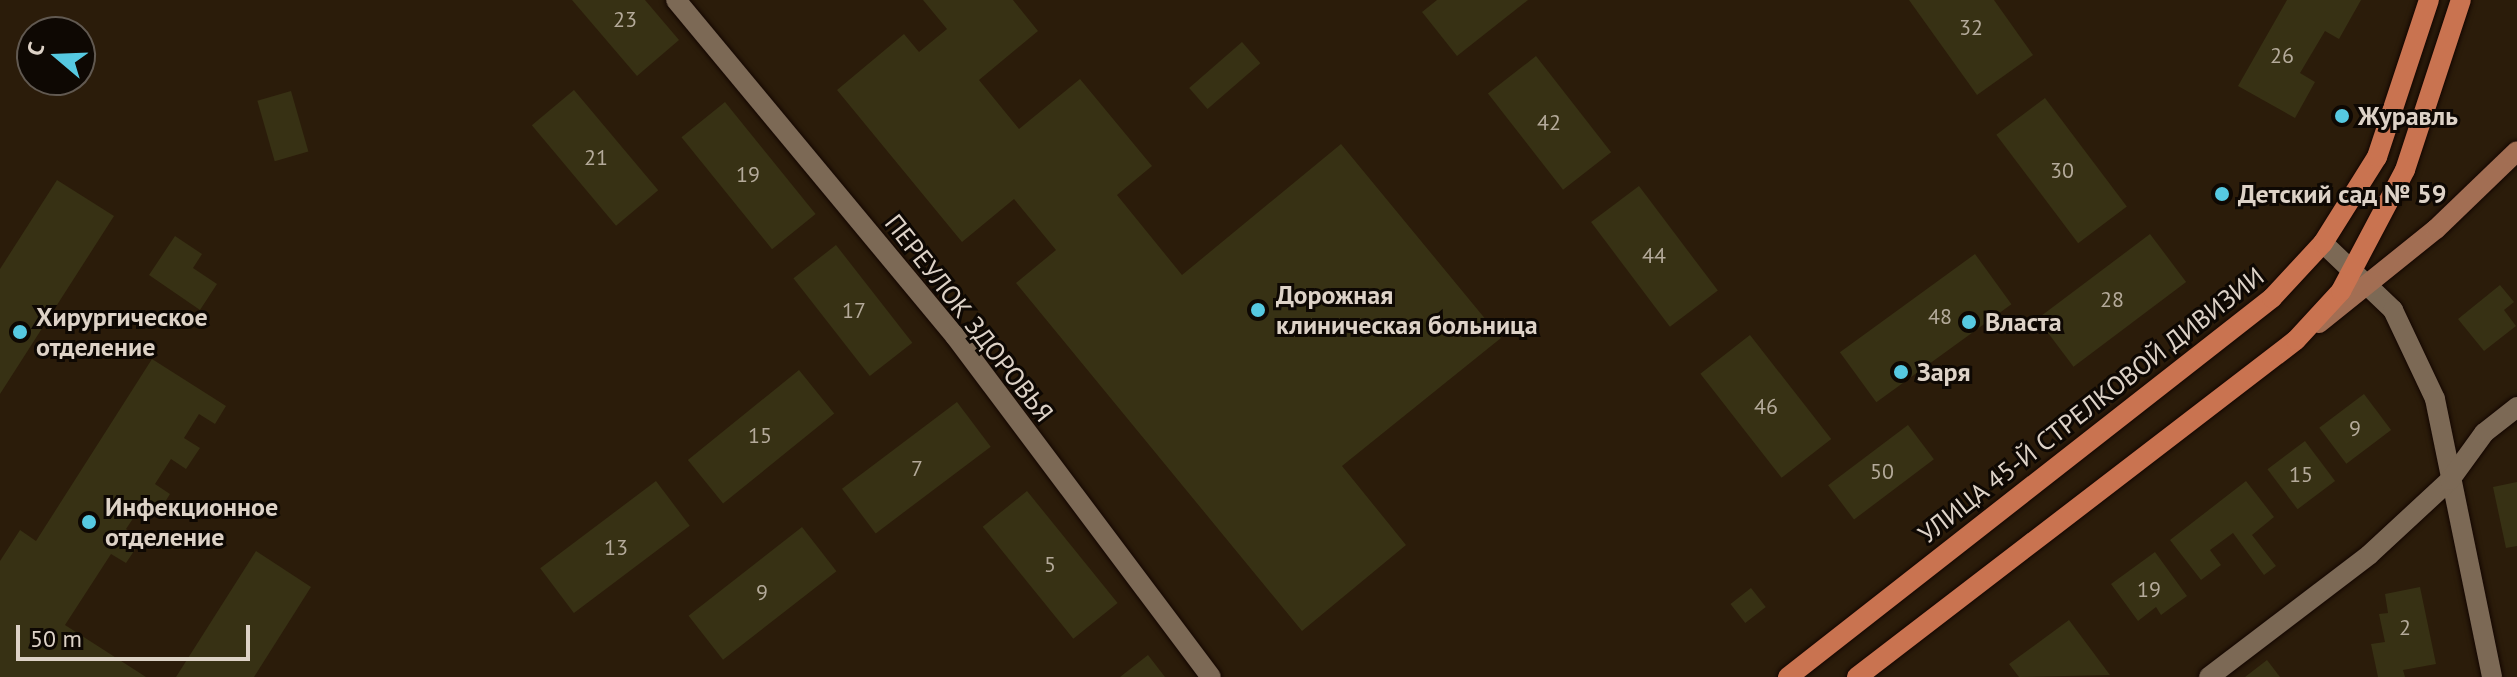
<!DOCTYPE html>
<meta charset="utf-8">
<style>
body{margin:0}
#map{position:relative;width:2517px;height:677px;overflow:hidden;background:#2b1c0a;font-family:"PT Sans",sans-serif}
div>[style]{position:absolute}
.building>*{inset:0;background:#373114;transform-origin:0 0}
.roads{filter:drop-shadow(0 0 2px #130600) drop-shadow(0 0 2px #130600)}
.street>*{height:20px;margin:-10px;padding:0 10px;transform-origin:10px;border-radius:10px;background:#7c6955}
.secondary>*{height:20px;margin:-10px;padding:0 10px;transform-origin:10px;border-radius:10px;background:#a26e53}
.primary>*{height:20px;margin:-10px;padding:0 10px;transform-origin:10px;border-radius:10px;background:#c97350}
.dots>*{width:22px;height:22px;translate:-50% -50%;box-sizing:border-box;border:4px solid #0e0803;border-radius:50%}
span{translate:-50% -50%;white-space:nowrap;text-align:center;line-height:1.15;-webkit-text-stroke:6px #0e0803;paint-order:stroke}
.number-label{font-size:22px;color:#b4aa9a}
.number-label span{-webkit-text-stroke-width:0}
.poi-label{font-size:26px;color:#ddd2c7;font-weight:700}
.left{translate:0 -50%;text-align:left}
.street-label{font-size:26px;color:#ddd2c7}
.north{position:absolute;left:16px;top:16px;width:80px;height:80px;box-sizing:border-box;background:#0e0803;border:2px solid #615951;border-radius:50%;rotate:289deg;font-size:22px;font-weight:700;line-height:32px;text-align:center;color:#ddd2c7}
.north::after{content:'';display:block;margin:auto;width:28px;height:36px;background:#56c9e1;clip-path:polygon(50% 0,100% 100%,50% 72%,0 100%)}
.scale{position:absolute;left:16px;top:625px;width:234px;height:36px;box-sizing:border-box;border:4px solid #ddd2c7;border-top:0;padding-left:10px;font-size:24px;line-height:28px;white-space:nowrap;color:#ddd2c7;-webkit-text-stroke:6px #0e0803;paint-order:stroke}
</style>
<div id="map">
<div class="building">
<i style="clip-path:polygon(572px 0,645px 0,679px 40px,637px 76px)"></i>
<i style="clip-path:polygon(923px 0,1013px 0,1038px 31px,979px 80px,1019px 129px,1080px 79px,1152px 166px,1117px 195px,1182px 275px,1341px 144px,1501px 338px,1342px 466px,1406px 545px,1302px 631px,1016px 283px,1056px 250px,1014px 199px,962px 242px,837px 90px,904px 34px,919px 52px,947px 29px)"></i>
<i style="clip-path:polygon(1437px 0,1528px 0,1457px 56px,1422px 12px)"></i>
<i style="clip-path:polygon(1909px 0,1994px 0,2033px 55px,1977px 95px)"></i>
<i style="clip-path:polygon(2287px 0,2361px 0,2339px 39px,2325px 31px,2300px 73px,2315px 82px,2295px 118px,2238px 86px)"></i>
<i style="left:1242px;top:42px;width:28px;height:70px;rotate:49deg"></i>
<i style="left:1536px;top:56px;width:122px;height:61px;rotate:52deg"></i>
<i style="left:574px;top:90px;width:131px;height:55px;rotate:50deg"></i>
<i style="left:291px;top:91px;width:63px;height:35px;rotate:74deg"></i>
<i style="left:2045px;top:98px;width:136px;height:61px;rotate:53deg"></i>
<i style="left:725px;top:102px;width:144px;height:56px;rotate:51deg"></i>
<i style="clip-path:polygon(57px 180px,114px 216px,0 394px,0 269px)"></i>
<i style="left:1639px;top:186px;width:131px;height:60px;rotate:53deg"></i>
<i style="left:2150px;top:234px;width:60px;height:141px;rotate:53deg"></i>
<i style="clip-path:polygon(175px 236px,202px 254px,193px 268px,217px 284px,200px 310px,149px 275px)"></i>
<i style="left:836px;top:245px;width:124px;height:54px;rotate:52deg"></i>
<i style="left:1975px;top:254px;width:62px;height:167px;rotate:54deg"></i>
<i style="clip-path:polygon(2500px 285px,2514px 302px,2504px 310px,2516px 326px,2484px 351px,2458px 319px)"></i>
<i style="left:1750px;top:335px;width:132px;height:63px;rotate:52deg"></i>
<i style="clip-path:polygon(152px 359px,226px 406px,215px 424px,199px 414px,184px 438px,200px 448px,186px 469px,171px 459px,155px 484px,170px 494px,157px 515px,142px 505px,126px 529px,142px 539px,126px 563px,111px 554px,65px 625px,146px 677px,0 677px,0 561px,20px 530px,36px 541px)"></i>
<i style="left:799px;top:370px;width:56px;height:143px;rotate:51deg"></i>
<i style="left:2364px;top:394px;width:45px;height:56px;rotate:53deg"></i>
<i style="left:957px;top:402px;width:56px;height:144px;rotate:53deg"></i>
<i style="left:1908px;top:425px;width:43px;height:100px;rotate:53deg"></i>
<i style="left:2305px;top:441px;width:50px;height:47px;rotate:53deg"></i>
<i style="left:656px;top:481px;width:56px;height:145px;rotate:53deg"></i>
<i style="clip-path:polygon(2246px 481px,2274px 517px,2252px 535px,2276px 566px,2264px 575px,2233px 533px,2210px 550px,2221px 565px,2201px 580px,2170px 540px)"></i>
<i style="clip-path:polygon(2517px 482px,2517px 546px,2506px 548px,2493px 487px)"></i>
<i style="left:1027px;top:491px;width:144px;height:57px;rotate:51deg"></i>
<i style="left:802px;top:527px;width:56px;height:144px;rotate:52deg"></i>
<i style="clip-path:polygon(256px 551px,311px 587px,254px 677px,176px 677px)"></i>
<i style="clip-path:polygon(2155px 552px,2187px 596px,2161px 615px,2156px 607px,2138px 621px,2111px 584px)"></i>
<i style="clip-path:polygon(2420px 587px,2436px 664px,2403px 670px,2405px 677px,2378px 677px,2371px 644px,2385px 642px,2379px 614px,2388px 613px,2385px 594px)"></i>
<i style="left:1751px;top:588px;width:24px;height:26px;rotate:52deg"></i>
<i style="clip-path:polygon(2069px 620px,2110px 675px,2019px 677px,2009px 664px)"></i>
<i style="clip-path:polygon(1148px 655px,1165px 677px,1120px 677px)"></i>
<i style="clip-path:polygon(2267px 660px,2280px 677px,2245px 677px)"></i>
</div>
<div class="roads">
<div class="street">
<i style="left:676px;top:0;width:437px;rotate:50.3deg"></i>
<i style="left:955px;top:336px;width:426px;rotate:53.1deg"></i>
<i style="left:2323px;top:243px;width:97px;rotate:43.7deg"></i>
<i style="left:2393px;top:310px;width:98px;rotate:64.7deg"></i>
<i style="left:2435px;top:399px;width:284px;rotate:78.4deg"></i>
<i style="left:2209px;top:677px;width:201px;rotate:-37.3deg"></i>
<i style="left:2369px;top:555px;width:110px;rotate:-42.8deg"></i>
<i style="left:2450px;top:480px;width:58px;rotate:-54.1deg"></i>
<i style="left:2484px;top:433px;width:42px;rotate:-38.2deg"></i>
</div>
<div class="secondary">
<i style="left:2319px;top:323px;width:150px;rotate:-38.8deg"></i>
<i style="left:2436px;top:229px;width:112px;rotate:-43.9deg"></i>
</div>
<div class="primary">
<i style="left:1788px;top:677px;width:615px;rotate:-38.06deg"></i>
<i style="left:2272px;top:298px;width:75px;rotate:-47.2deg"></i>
<i style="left:2323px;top:243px;width:102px;rotate:-57.9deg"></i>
<i style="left:2377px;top:157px;width:165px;rotate:-71.7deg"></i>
<i style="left:1857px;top:677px;width:553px;rotate:-37.51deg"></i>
<i style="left:2296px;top:340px;width:67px;rotate:-47.4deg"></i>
<i style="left:2341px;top:291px;width:137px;rotate:-62.1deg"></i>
<i style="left:2405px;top:170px;width:179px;rotate:-71.8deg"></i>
</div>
</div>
<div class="dots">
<i style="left:2342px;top:116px;background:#56c9e1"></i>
<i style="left:2222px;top:194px;background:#56c9e1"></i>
<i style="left:1258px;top:310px;background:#56c9e1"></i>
<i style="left:1969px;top:322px;background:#56c9e1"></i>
<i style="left:20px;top:332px;background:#56c9e1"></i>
<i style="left:1901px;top:372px;background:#56c9e1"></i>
<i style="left:89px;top:522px;background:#56c9e1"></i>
</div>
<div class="number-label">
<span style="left:625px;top:20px">23</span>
<span style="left:1971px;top:28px">32</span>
<span style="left:2282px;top:56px">26</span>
<span style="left:1549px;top:123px">42</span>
<span style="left:596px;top:158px">21</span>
<span style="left:2062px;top:171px">30</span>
<span style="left:748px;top:175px">19</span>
<span style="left:1654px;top:256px">44</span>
<span style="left:2112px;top:300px">28</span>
<span style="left:854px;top:311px">17</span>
<span style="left:1940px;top:317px">48</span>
<span style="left:1766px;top:407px">46</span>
<span style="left:2355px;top:429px">9</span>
<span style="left:760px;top:436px">15</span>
<span style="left:917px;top:469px">7</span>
<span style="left:1882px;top:472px">50</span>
<span style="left:2301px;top:475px">15</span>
<span style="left:616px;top:548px">13</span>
<span style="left:1050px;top:565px">5</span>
<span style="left:2149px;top:590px">19</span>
<span style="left:762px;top:593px">9</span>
<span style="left:2405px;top:628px">2</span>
</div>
<div class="poi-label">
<span class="left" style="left:2358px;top:116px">Журавль</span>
<span class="left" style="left:2238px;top:194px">Детский сад № 59</span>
<span class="left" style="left:1276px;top:310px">Дорожная<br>клиническая больница</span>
<span class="left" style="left:36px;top:332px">Хирургическое<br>отделение</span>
<span class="left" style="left:1985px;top:322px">Власта</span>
<span class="left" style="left:1917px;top:372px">Заря</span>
<span class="left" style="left:105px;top:522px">Инфекционное<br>отделение</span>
</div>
<div class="street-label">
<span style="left:969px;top:318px;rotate:52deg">ПЕРЕУЛОК ЗДОРОВЬЯ</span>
<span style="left:2091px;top:405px;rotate:-38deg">УЛИЦА 45-Й СТРЕЛКОВОЙ ДИВИЗИИ</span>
</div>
<div class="north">С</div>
<div class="scale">50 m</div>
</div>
